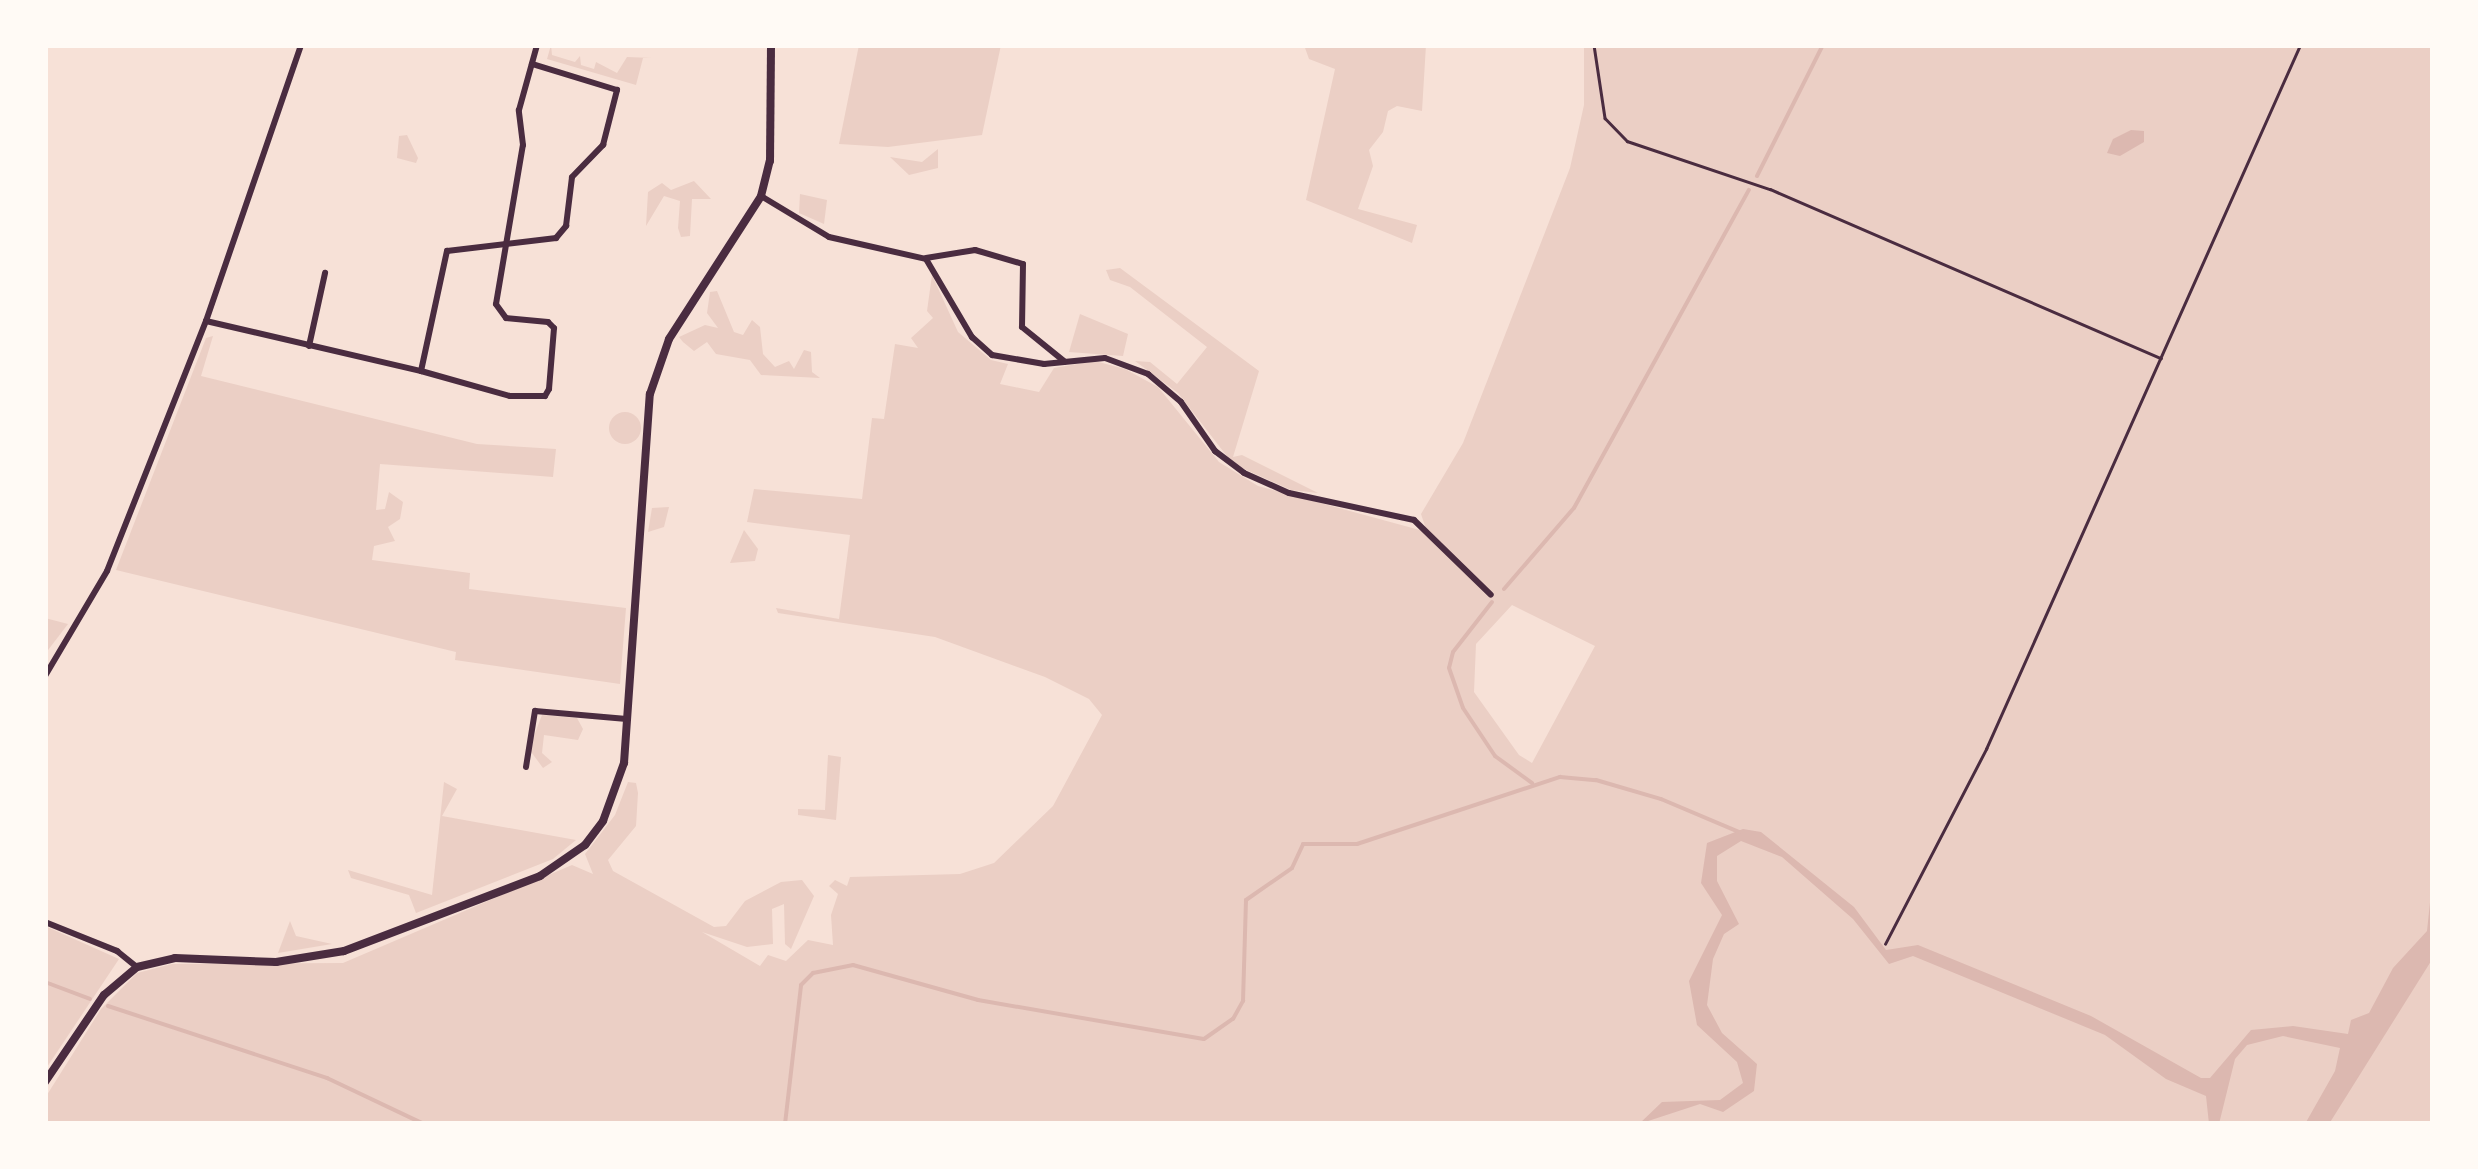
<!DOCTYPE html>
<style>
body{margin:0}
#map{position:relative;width:2478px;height:1169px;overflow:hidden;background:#f7e1d7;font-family:Bitter,serif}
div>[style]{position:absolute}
.green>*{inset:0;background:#ebcfc5}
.round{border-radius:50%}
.water>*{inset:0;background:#dcb8b0}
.stream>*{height:4px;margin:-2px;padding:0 2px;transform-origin:2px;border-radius:2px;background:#dcb8b0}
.path>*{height:2.5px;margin:-1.25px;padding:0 1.25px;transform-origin:1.25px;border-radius:1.25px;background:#4a2c40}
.minor>*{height:6px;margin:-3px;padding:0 3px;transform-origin:3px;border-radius:3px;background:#4a2c40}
.tertiary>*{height:8px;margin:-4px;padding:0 4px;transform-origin:4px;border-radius:4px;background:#4a2c40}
span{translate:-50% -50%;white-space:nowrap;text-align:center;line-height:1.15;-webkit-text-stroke:10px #fffaf5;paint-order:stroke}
.frame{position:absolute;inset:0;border:48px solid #fffaf5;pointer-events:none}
</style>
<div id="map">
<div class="green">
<i style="clip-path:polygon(551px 45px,552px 55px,575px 62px,580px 56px,581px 65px,594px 69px,596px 62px,617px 73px,627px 57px,652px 58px,643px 58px,636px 85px,547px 59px)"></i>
<i style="clip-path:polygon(859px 45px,1001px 45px,982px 135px,888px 147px,839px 144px)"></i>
<i style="clip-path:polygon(1304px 45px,1426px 45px,1422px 111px,1397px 106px,1388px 111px,1383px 132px,1369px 150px,1373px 166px,1358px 209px,1417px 225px,1412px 243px,1306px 200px,1335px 69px,1309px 59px)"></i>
<i style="clip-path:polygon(evenodd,1584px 45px,2433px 45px,2433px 1124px,45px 1124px,45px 1098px,101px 1009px,137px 973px,172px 964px,343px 963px,572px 865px,593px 874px,585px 854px,615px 815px,628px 782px,636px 783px,638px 793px,636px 826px,608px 860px,613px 871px,714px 927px,726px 926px,745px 901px,781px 882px,802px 880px,814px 896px,791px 949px,785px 944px,784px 904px,772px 909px,773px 944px,747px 947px,702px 932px,760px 966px,768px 955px,786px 961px,808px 940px,833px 945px,831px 915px,838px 894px,829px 886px,835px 880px,847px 886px,850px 877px,960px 874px,994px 863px,1053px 806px,1102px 715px,1089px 699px,1045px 677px,935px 637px,778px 613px,776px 608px,839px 619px,850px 535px,747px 522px,754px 489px,862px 499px,872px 418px,884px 419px,895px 344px,918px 348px,911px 338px,933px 318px,927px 311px,932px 275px,958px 332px,991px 360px,1008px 364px,1000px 384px,1039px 392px,1054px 368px,1095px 361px,1125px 369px,1158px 387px,1219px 462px,1258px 486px,1427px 532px,1421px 514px,1463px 443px,1570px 168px,1584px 105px,1584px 45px,1512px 605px,1595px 646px,1532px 763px,1519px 755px,1474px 692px,1476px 644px,1512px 605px)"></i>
<i style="clip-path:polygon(407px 135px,418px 158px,416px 163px,397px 158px,399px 136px)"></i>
<i style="clip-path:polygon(938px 149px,938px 168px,909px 175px,890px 157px,922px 162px)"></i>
<i style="clip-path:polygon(694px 181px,711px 199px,692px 199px,690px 236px,681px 237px,678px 228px,680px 201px,664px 196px,646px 226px,648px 192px,662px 183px,671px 190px)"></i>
<i style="clip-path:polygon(800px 194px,827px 200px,824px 224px,799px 213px)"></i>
<i style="clip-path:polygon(1120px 268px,1259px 371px,1233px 457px,1242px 455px,1318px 493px,1291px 490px,1233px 464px,1178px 393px,1135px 361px,1150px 362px,1177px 384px,1207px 347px,1130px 287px,1110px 280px,1106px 270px)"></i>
<i style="clip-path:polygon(717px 291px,734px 332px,743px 335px,752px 320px,760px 327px,763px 354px,775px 367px,789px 361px,794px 369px,804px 350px,811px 352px,812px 372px,820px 378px,761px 375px,750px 360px,716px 354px,707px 342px,694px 351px,683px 342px,679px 337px,705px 325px,718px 328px,707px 313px,710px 292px)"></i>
<i style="clip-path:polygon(1080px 314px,1128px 334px,1123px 356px,1069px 352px)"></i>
<i style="clip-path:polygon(213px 336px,201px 376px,477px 444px,556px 449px,553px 477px,380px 464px,376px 510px,385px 509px,389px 492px,403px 502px,400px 519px,388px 527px,395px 541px,374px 546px,372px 560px,470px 573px,469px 589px,626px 608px,620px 684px,455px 660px,456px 652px,116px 570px,206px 338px)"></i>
<i class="round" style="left:609px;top:412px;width:32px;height:32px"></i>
<i style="clip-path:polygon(669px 507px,664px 527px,648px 532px,652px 508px)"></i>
<i style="clip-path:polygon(744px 530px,758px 549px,755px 561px,730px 563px)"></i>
<i style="clip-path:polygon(45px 618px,68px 624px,45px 654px)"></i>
<i style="clip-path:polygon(542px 715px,577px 718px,583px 729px,578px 740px,544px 735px,542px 753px,552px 762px,543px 768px,529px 749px)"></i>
<i style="clip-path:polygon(828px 755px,841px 757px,836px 820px,798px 815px,798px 809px,825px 810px)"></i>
<i style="clip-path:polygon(444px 782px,457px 789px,442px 816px,576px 840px,553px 859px,416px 913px,409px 895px,351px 878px,348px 870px,432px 895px)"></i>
<i style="clip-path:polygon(290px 921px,296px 936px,332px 944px,278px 953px)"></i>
<i style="clip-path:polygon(45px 926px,119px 959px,45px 1070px)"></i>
</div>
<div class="water">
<i style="clip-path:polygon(2131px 130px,2144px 131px,2144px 142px,2120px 156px,2107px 153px,2113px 139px)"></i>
<i style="clip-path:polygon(1743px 829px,1761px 832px,1854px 907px,1886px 950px,1918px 945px,2091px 1016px,2201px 1078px,2210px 1078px,2251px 1030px,2293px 1026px,2348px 1034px,2351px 1020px,2369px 1013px,2393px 968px,2427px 931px,2433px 874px,2433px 958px,2329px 1124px,2305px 1124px,2335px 1071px,2340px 1048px,2283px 1036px,2247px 1045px,2235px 1059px,2219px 1124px,2209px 1124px,2206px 1096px,2166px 1079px,2105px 1035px,1913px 956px,1889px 964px,1853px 919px,1782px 857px,1741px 841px,1717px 856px,1717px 881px,1739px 924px,1724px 934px,1713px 959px,1707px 1005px,1722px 1033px,1757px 1064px,1754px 1091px,1723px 1112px,1700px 1104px,1639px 1124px,1662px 1102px,1720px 1100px,1743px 1083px,1737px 1062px,1697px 1025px,1689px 981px,1722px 915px,1701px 883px,1707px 843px)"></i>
</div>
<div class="stream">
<i style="left:1757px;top:176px;width:147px;rotate:-63.3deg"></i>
<i style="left:1504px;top:589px;width:107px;rotate:-49.2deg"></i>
<i style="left:1574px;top:508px;width:363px;rotate:-61.2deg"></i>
<i style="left:1492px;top:602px;width:63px;rotate:128deg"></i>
<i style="left:1453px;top:652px;width:16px;rotate:104deg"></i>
<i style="left:1449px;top:668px;width:42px;rotate:70.7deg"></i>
<i style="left:1463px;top:708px;width:58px;rotate:56.3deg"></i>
<i style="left:1495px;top:756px;width:46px;rotate:36.1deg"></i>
<i style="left:45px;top:982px;width:48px;rotate:20.7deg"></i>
<i style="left:108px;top:1006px;width:231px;rotate:18.2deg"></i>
<i style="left:327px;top:1078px;width:107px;rotate:25.4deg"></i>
<i style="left:785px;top:1124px;width:140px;rotate:-83.4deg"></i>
<i style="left:801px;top:985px;width:17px;rotate:-45deg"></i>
<i style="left:813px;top:973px;width:41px;rotate:-11.3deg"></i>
<i style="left:853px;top:965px;width:130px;rotate:15.6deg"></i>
<i style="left:978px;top:1000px;width:229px;rotate:9.8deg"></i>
<i style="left:1204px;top:1039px;width:35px;rotate:-35deg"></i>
<i style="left:1233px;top:1019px;width:21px;rotate:-61deg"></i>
<i style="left:1243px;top:1001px;width:101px;rotate:-88.3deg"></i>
<i style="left:1246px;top:900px;width:56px;rotate:-34.8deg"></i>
<i style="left:1292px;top:868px;width:26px;rotate:-65deg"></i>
<i style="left:1303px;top:844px;width:54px"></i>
<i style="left:1357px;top:844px;width:214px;rotate:-18.3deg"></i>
<i style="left:1560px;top:777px;width:36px;rotate:5deg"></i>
<i style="left:1596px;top:780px;width:68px;rotate:16.3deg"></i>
<i style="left:1661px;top:799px;width:85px;rotate:22.9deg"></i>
</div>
<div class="path">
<i style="left:1594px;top:45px;width:74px;rotate:81.4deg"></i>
<i style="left:1605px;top:118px;width:32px;rotate:46deg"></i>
<i style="left:1627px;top:141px;width:151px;rotate:18.6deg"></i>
<i style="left:1770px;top:189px;width:426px;rotate:23.4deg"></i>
<i style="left:1885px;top:944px;width:220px;rotate:-62.6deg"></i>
<i style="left:1986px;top:749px;width:771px;rotate:-65.96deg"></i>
</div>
<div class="minor">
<i style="left:761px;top:196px;width:79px;rotate:31.1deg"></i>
<i style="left:829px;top:237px;width:99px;rotate:12.8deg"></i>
<i style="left:926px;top:259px;width:91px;rotate:59.5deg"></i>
<i style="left:972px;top:337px;width:27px;rotate:42deg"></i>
<i style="left:992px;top:355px;width:53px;rotate:9.8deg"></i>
<i style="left:1044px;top:364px;width:61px;rotate:-5.6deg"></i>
<i style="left:1105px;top:358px;width:46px;rotate:20.4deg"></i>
<i style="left:1148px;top:374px;width:43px;rotate:40.3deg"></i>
<i style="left:1181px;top:402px;width:60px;rotate:55.2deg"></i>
<i style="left:1215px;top:451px;width:36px;rotate:37deg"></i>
<i style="left:1244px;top:473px;width:49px;rotate:24deg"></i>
<i style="left:1289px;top:493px;width:128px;rotate:12.2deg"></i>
<i style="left:1414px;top:520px;width:107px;rotate:44.2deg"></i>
<i style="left:926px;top:258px;width:50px;rotate:-9.3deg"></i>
<i style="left:975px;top:250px;width:50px;rotate:16.3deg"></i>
<i style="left:1023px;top:264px;width:63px;rotate:90.9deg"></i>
<i style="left:1022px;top:327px;width:55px;rotate:39.1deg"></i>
<i style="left:206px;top:321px;width:221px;rotate:13.1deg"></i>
<i style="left:421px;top:371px;width:123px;rotate:-77.8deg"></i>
<i style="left:447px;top:251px;width:110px;rotate:-6.8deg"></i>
<i style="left:556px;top:238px;width:16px;rotate:-50deg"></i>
<i style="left:566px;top:226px;width:49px;rotate:-83deg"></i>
<i style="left:572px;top:177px;width:45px;rotate:-45.9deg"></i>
<i style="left:603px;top:145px;width:57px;rotate:-75.7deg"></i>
<i style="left:617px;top:90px;width:89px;rotate:-163deg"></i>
<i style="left:309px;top:346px;width:75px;rotate:-77.6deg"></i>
<i style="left:421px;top:371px;width:92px;rotate:15.7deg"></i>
<i style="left:510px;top:396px;width:35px"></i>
<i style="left:545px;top:396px;width:8px;rotate:-60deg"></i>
<i style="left:549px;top:389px;width:61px;rotate:-85.3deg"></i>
<i style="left:554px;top:328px;width:8px;rotate:-135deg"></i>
<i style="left:548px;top:322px;width:42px;rotate:-174.6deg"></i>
<i style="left:506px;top:318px;width:17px;rotate:-126deg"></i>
<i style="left:496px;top:304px;width:161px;rotate:-80.4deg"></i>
<i style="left:523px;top:145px;width:35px;rotate:-97deg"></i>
<i style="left:519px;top:110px;width:67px;rotate:-74.5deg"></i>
<i style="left:45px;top:676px;width:122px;rotate:-59.4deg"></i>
<i style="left:107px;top:571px;width:269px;rotate:-68.4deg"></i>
<i style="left:206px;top:321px;width:292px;rotate:-71deg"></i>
<i style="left:526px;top:767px;width:57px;rotate:-80.9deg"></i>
<i style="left:535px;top:711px;width:92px;rotate:5deg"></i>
<i style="left:45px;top:922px;width:78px;rotate:21.9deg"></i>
<i style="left:117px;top:951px;width:26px;rotate:39deg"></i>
</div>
<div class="tertiary">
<i style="left:45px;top:1082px;width:105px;rotate:-55.9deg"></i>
<i style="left:104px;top:995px;width:43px;rotate:-40.3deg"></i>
<i style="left:137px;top:967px;width:39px;rotate:-13deg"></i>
<i style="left:175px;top:958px;width:101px;rotate:2.3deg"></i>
<i style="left:276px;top:962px;width:69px;rotate:-9.2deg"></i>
<i style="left:344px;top:951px;width:210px;rotate:-20.9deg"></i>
<i style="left:540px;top:876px;width:55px;rotate:-34.6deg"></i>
<i style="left:585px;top:845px;width:30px;rotate:-53deg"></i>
<i style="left:603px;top:821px;width:62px;rotate:-70.1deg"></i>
<i style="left:624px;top:763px;width:370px;rotate:-86deg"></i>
<i style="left:650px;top:394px;width:58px;rotate:-70.9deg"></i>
<i style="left:669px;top:339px;width:170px;rotate:-57.2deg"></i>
<i style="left:761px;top:196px;width:36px;rotate:-76deg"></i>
<i style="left:770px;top:161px;width:116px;rotate:-89.5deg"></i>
</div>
<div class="frame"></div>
</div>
